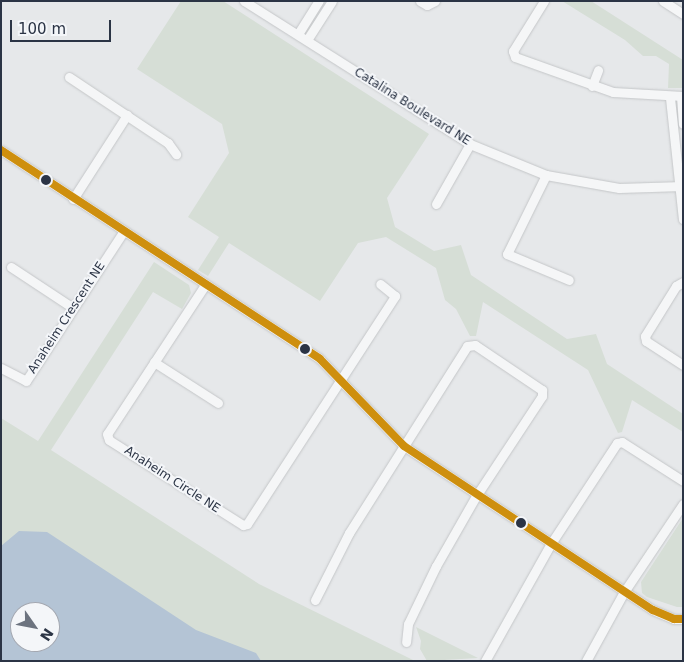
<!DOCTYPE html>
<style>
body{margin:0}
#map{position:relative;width:684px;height:662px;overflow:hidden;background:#e6e8ea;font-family:"DejaVu Sans",sans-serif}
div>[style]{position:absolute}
.green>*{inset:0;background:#d6ded6}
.water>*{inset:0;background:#b4c4d5}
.roads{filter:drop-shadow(0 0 1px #c4c6c8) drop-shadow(0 0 1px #c4c6c8)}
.minor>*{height:9px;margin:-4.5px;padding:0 4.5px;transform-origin:4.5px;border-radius:4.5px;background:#f5f6f7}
.bus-1>*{height:8px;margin:-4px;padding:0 4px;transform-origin:4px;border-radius:4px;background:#ce8f0e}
.dots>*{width:14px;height:14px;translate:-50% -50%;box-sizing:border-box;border:2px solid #f4f6f9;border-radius:50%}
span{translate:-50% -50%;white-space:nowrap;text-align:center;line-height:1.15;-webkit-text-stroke:4px #f4f6f9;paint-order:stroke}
.street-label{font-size:12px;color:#2b3445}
.frame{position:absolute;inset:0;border:2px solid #2b3445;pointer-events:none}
.north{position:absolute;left:10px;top:602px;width:50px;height:50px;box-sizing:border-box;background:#f4f6f9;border:1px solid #a4a8b1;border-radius:50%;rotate:123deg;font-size:14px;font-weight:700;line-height:20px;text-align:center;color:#2b3445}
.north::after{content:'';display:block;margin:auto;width:18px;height:22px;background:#6c737f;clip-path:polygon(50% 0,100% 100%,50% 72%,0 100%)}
.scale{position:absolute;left:10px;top:20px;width:101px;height:22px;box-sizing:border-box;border:2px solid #2b3445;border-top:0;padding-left:6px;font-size:15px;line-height:18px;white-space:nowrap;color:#2b3445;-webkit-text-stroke:4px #f4f6f9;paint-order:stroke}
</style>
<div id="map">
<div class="green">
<i style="clip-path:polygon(181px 1px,223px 1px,429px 134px,387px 198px,395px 227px,434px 251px,461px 245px,471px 275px,567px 339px,596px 334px,607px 364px,683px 414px,683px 432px,632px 400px,622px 432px,618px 433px,588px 370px,483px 302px,476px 336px,470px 336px,456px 309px,445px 300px,436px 268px,386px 237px,358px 243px,320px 301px,229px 243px,208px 276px,198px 270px,219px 237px,188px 217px,229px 153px,222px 124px,137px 69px)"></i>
<i style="clip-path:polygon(562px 1px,591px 1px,683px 60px,683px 88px,668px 88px,669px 64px,656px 56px,643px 56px,625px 40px)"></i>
<i style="clip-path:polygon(evenodd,154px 262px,189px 285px,191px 293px,182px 309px,153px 292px,51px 450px,259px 584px,415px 661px,1px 661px,1px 418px,38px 441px,154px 262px,20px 612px,50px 612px,50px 642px,20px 642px,20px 612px)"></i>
<i style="clip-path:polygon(683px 518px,683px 607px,677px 607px,647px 597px,642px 593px,641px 582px)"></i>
<i style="clip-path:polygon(416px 627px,478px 658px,427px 661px,420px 649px,421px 641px)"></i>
</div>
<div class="water">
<i style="clip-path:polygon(evenodd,19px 531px,47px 532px,196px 630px,256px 653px,261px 661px,1px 661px,1px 546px,19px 531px,20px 612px,50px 612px,50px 642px,20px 642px,20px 612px)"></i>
</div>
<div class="roads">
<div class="minor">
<i style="left:244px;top:1px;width:267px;rotate:32.3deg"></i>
<i style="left:470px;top:144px;width:82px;rotate:22.2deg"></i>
<i style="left:546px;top:175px;width:74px;rotate:10.1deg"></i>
<i style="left:619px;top:188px;width:64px;rotate:-1.8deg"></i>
<i style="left:420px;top:1px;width:8px;rotate:30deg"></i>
<i style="left:427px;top:5px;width:9px;rotate:-27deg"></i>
<i style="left:544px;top:1px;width:59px;rotate:121.8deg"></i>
<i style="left:513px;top:51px;width:6px;rotate:72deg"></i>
<i style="left:515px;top:57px;width:104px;rotate:19.7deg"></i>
<i style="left:613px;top:92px;width:70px;rotate:3.3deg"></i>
<i style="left:663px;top:1px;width:24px;rotate:33deg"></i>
<i style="left:298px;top:34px;width:39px;rotate:-58deg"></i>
<i style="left:307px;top:40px;width:46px;rotate:-57.3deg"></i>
<i style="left:69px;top:77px;width:119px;rotate:33.7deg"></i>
<i style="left:168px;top:143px;width:14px;rotate:54deg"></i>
<i style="left:592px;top:86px;width:17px;rotate:-69deg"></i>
<i style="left:681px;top:96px;width:28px;rotate:86deg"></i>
<i style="left:670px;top:98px;width:122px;rotate:83.9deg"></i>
<i style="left:1px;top:150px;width:381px;rotate:33.2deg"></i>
<i style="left:320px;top:359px;width:121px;rotate:46deg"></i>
<i style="left:404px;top:446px;width:298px;rotate:33.4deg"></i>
<i style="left:653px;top:610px;width:23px;rotate:23deg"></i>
<i style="left:674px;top:619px;width:9px"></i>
<i style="left:546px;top:175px;width:88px;rotate:116.3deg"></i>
<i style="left:507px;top:254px;width:67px;rotate:22.8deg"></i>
<i style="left:73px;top:199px;width:100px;rotate:-57.3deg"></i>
<i style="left:436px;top:204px;width:69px;rotate:-60.5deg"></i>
<i style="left:11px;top:267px;width:74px;rotate:33.5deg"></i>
<i style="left:683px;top:282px;width:8px;rotate:150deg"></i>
<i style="left:676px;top:286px;width:59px;rotate:121.8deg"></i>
<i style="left:645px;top:336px;width:5px;rotate:79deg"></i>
<i style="left:646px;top:341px;width:44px;rotate:33deg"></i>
<i style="left:205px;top:285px;width:178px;rotate:123.3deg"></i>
<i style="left:107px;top:434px;width:6px;rotate:72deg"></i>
<i style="left:109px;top:440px;width:159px;rotate:32.4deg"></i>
<i style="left:243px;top:525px;width:4px;rotate:-14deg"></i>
<i style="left:247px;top:524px;width:272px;rotate:-57deg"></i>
<i style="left:395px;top:296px;width:19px;rotate:-141deg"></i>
<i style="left:154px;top:362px;width:76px;rotate:32.6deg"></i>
<i style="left:1px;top:368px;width:28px;rotate:27deg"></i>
<i style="left:26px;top:381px;width:178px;rotate:-56.9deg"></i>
<i style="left:315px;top:600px;width:75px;rotate:-63.1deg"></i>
<i style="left:349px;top:533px;width:221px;rotate:-57.7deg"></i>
<i style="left:467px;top:346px;width:8px;rotate:-7deg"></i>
<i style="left:475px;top:345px;width:81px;rotate:33.9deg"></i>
<i style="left:542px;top:390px;width:6px;rotate:90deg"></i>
<i style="left:542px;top:396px;width:120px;rotate:123.4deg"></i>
<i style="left:476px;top:496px;width:81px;rotate:119.7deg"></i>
<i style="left:436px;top:566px;width:64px;rotate:115.8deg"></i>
<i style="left:408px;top:624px;width:18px;rotate:96deg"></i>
<i style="left:485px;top:661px;width:133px;rotate:-60.7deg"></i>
<i style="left:550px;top:545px;width:122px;rotate:-56.7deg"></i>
<i style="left:617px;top:443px;width:5px;rotate:-11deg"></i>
<i style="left:622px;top:442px;width:72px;rotate:32.6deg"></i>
<i style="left:586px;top:661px;width:79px;rotate:-61.2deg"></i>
<i style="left:624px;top:592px;width:106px;rotate:-56.2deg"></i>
</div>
</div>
<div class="bus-1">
<i style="left:1px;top:150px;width:381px;rotate:33.2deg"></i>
<i style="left:320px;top:359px;width:121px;rotate:46deg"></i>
<i style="left:404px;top:446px;width:298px;rotate:33.4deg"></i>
<i style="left:653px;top:610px;width:23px;rotate:23deg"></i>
<i style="left:674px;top:619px;width:9px"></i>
</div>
<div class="dots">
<i style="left:46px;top:180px;background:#2b3445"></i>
<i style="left:305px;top:349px;background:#2b3445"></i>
<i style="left:521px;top:523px;background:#2b3445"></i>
</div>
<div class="street-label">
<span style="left:412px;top:107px;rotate:32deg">Catalina Boulevard NE</span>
<span style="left:67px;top:318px;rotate:-57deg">Anaheim Crescent NE</span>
<span style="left:172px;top:480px;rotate:33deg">Anaheim Circle NE</span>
</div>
<div class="frame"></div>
<div class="north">N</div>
<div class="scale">100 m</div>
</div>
